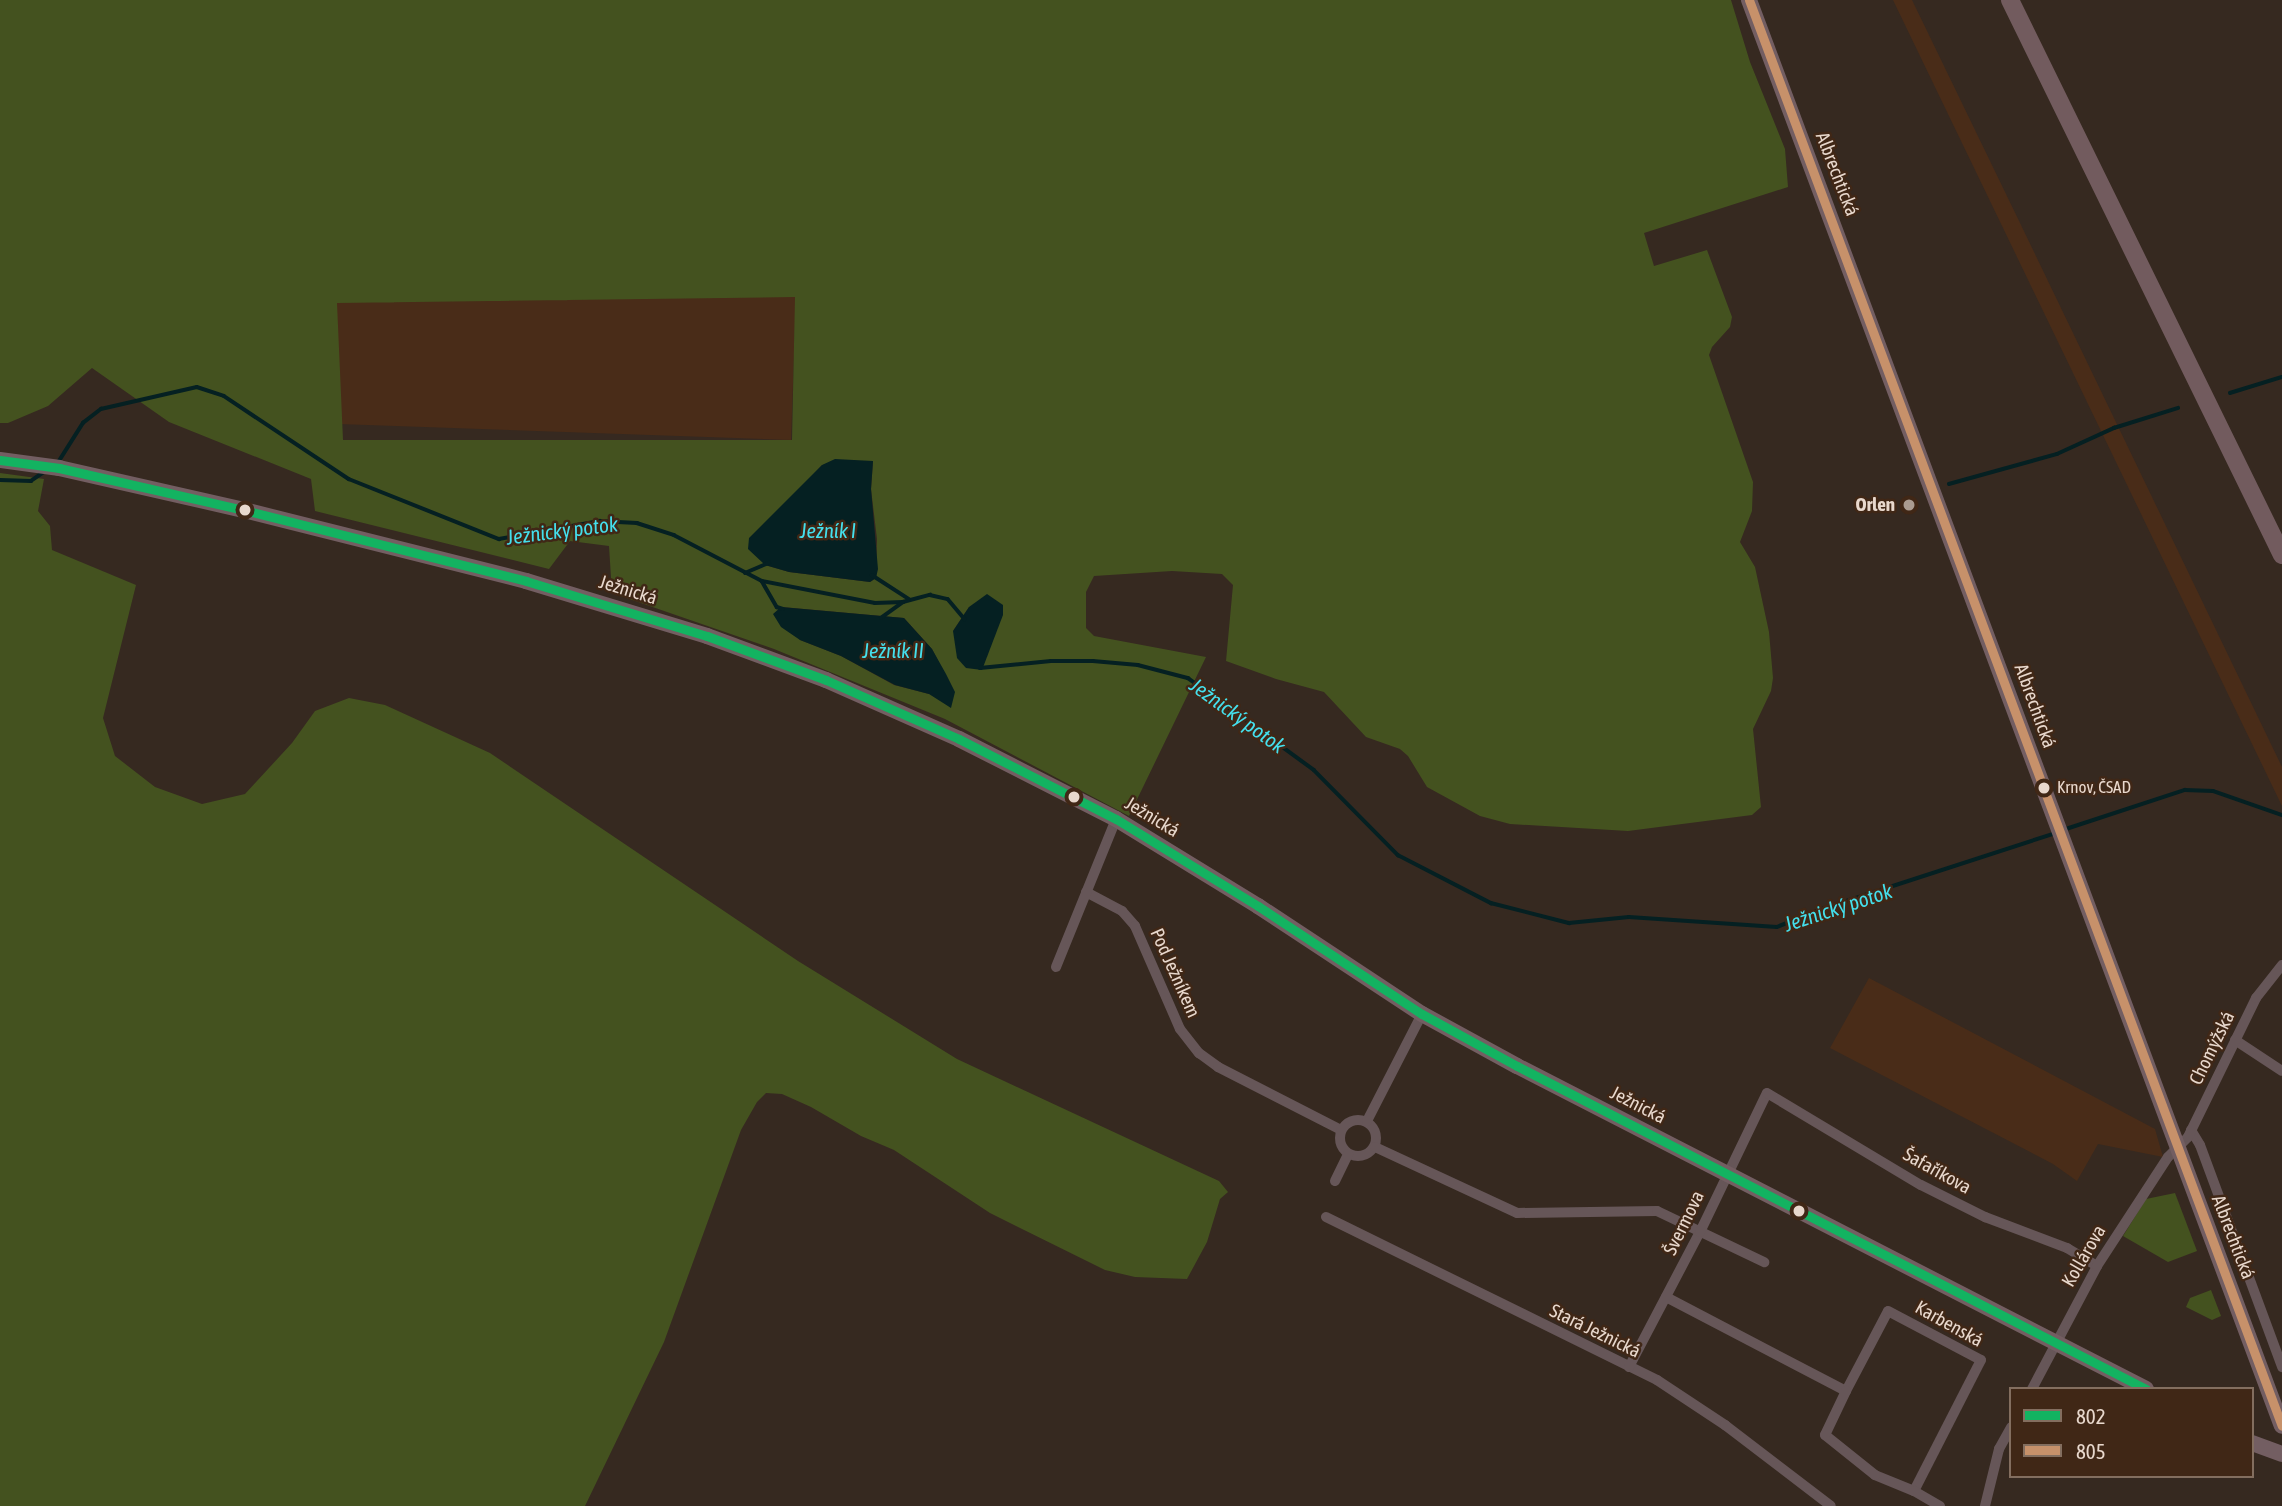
<!DOCTYPE html>
<meta charset="utf-8">
<style>
body{margin:0}
#map{position:relative;width:2282px;height:1506px;overflow:hidden;background:#362920;font-family:"Asap Condensed",sans-serif}
div>[style]{position:absolute}
.built>*{inset:0;background:#492c18;transform-origin:0 0}
.green>*{inset:0;background:#44521f}
.water>*{inset:0;background:#052022}
.stream>*{height:3.5px;margin:-1.75px;padding:0 1.75px;transform-origin:1.75px;border-radius:1.75px;background:#052022}
.street>*{height:10px;margin:-5px;padding:0 5px;transform-origin:5px;border-radius:5px;background:#665658}
.street>.ring{margin:-5px;padding:0;box-sizing:content-box;background:none;border:10px solid #665658;border-radius:50%}
.secondary>*{height:16px;margin:-8px;padding:0 8px;transform-origin:8px;border-radius:8px;background:#735e62}
.primary>*{height:18px;margin:-9px;padding:0 9px;transform-origin:9px;border-radius:9px;background:#725b5e}
.bus-1>*{height:9px;margin:-4.5px;padding:0 4.5px;transform-origin:4.5px;border-radius:4.5px;background:#13b361}
.bus-2>*{height:9px;margin:-4.5px;padding:0 4.5px;transform-origin:4.5px;border-radius:4.5px;background:#c7916a}
.dots>*{width:19px;height:19px;translate:-50% -50%;box-sizing:border-box;border:4px solid #402716;border-radius:50%}
span{translate:-50% -50%;white-space:nowrap;text-align:center;line-height:1.15;-webkit-text-stroke:5px #402716;paint-order:stroke}
.bus-label{font-size:17px;color:#e8d8cd}
.left{translate:0 -50%;text-align:left}
.street-label{font-size:19px;color:#e8d8cd}
.poi-label{font-size:19px;color:#e8d8cd;font-weight:700}
.right{translate:-100% -50%;text-align:right}
.water-label{font-size:21px;color:#44dfec;font-style:italic}
.legend{position:absolute;left:2009px;top:1387px;width:245px;height:91px;box-sizing:border-box;background:#402716;border:2px solid #836e5f;margin:0;padding:9px 12px;list-style:none;font-size:21px;color:#e8d8cd}
.legend li{display:flex;align-items:center;gap:14px;height:35px}
.legend b{width:35px;border:2px solid #836e5f}
</style>
<div id="map">
<div class="built">
<i style="clip-path:polygon(1893px 0,1912px 0,2021px 225px,2282px 767px,2282px 806px)"></i>
<i style="left:796px;top:297px;width:143px;height:460px;rotate:92deg"></i>
<i style="clip-path:polygon(1869px 978px,2155px 1129px,2163px 1157px,2098px 1144px,2077px 1181px,2053px 1164px,1830px 1048px)"></i>
</div>
<div class="green">
<i style="clip-path:polygon(evenodd,0 0,1731px 0,1750px 62px,1785px 149px,1788px 187px,1644px 233px,1654px 266px,1707px 250px,1732px 317px,1730px 327px,1712px 347px,1709px 355px,1753px 482px,1752px 511px,1740px 542px,1755px 567px,1769px 632px,1773px 678px,1771px 691px,1753px 729px,1761px 807px,1752px 815px,1628px 831px,1510px 824px,1480px 816px,1427px 787px,1408px 756px,1400px 749px,1366px 737px,1324px 692px,1276px 679px,1226px 661px,1233px 585px,1222px 574px,1172px 571px,1094px 576px,1086px 592px,1086px 628px,1094px 636px,1206px 657px,1129px 816px,945px 719px,774px 649px,612px 593px,609px 546px,570px 541px,549px 569px,315px 511px,311px 479px,169px 422px,92px 368px,48px 406px,8px 423px,0 423px,0 0,795px 297px,792px 440px,343px 440px,337px 303px,795px 297px,0 0,873px 462px,871px 489px,877px 539px,876px 578px,870px 582px,789px 572px,765px 565px,790px 500px,822px 465px,873px 462px,0 0,1003px 605px,953px 631px,969px 607px,1003px 605px,0 0,782px 607px,904px 618px,932px 649px,954px 692px,929px 694px,894px 685px,841px 656px,800px 640px,782px 607px)"></i>
<i style="clip-path:polygon(0 473px,44px 479px,38px 511px,50px 526px,52px 550px,136px 585px,103px 718px,115px 756px,155px 787px,202px 804px,245px 794px,292px 743px,315px 711px,349px 698px,385px 705px,490px 753px,798px 961px,957px 1059px,1219px 1181px,1228px 1192px,1220px 1199px,1207px 1242px,1187px 1279px,1135px 1277px,1105px 1270px,990px 1213px,894px 1150px,861px 1136px,811px 1107px,782px 1094px,766px 1093px,757px 1102px,741px 1130px,664px 1342px,585px 1506px,0 1506px)"></i>
<i style="clip-path:polygon(2175px 1193px,2197px 1251px,2168px 1262px,2123px 1236px,2146px 1199px)"></i>
<i style="clip-path:polygon(2211px 1290px,2221px 1316px,2212px 1320px,2186px 1307px,2190px 1298px)"></i>
</div>
<div class="water">
<i style="clip-path:polygon(835px 459px,873px 461px,871px 489px,878px 569px,876px 578px,870px 582px,789px 572px,765px 565px,748px 549px,749px 538px,822px 465px)"></i>
<i style="clip-path:polygon(987px 594px,1003px 605px,1003px 615px,982px 670px,966px 668px,957px 658px,953px 631px,969px 607px)"></i>
<i style="clip-path:polygon(781px 607px,904px 618px,932px 649px,946px 674px,955px 692px,951px 708px,929px 694px,895px 685px,841px 656px,800px 640px,781px 627px,773px 614px)"></i>
</div>
<div class="stream">
<i style="left:2230px;top:393px;width:54px;rotate:-17.1deg"></i>
<i style="left:59px;top:461px;width:45px;rotate:-57.7deg"></i>
<i style="left:83px;top:423px;width:23px;rotate:-38deg"></i>
<i style="left:101px;top:409px;width:98px;rotate:-12.9deg"></i>
<i style="left:197px;top:387px;width:28px;rotate:18deg"></i>
<i style="left:224px;top:396px;width:150px;rotate:33.6deg"></i>
<i style="left:349px;top:479px;width:162px;rotate:21.8deg"></i>
<i style="left:499px;top:539px;width:102px;rotate:-10.2deg"></i>
<i style="left:599px;top:521px;width:38px;rotate:3deg"></i>
<i style="left:637px;top:523px;width:39px;rotate:18deg"></i>
<i style="left:674px;top:535px;width:99px;rotate:27.6deg"></i>
<i style="left:762px;top:581px;width:115px;rotate:11deg"></i>
<i style="left:875px;top:603px;width:28px;rotate:-2deg"></i>
<i style="left:903px;top:602px;width:28px;rotate:-15deg"></i>
<i style="left:930px;top:595px;width:18px;rotate:13deg"></i>
<i style="left:948px;top:599px;width:26px;rotate:50deg"></i>
<i style="left:0;top:480px;width:31px;rotate:2deg"></i>
<i style="left:31px;top:481px;width:16px;rotate:-35deg"></i>
<i style="left:1949px;top:484px;width:112px;rotate:-15.5deg"></i>
<i style="left:2057px;top:454px;width:63px;rotate:-24.5deg"></i>
<i style="left:2114px;top:428px;width:67px;rotate:-17.4deg"></i>
<i style="left:745px;top:573px;width:26px;rotate:-23deg"></i>
<i style="left:872px;top:575px;width:44px;rotate:33deg"></i>
<i style="left:762px;top:581px;width:30px;rotate:60deg"></i>
<i style="left:777px;top:607px;width:6px;rotate:18deg"></i>
<i style="left:881px;top:618px;width:27px;rotate:-36deg"></i>
<i style="left:980px;top:668px;width:71px;rotate:-5.6deg"></i>
<i style="left:1051px;top:661px;width:42px"></i>
<i style="left:1093px;top:661px;width:45px;rotate:5.1deg"></i>
<i style="left:1138px;top:665px;width:52px;rotate:14.6deg"></i>
<i style="left:1188px;top:678px;width:156px;rotate:36.1deg"></i>
<i style="left:1314px;top:770px;width:120px;rotate:45.3deg"></i>
<i style="left:1398px;top:855px;width:105px;rotate:27.3deg"></i>
<i style="left:1491px;top:903px;width:81px;rotate:14.4deg"></i>
<i style="left:1569px;top:923px;width:60px;rotate:-5.7deg"></i>
<i style="left:1629px;top:917px;width:148px;rotate:3.9deg"></i>
<i style="left:1777px;top:927px;width:48px;rotate:-21.8deg"></i>
<i style="left:1822px;top:909px;width:246px;rotate:-18deg"></i>
<i style="left:2063px;top:830px;width:128px;rotate:-18.2deg"></i>
<i style="left:2185px;top:790px;width:28px;rotate:2deg"></i>
<i style="left:2213px;top:791px;width:73px;rotate:19.2deg"></i>
</div>
<div class="street">
<i style="left:1086px;top:892px;width:41px;rotate:27.8deg"></i>
<i style="left:1122px;top:911px;width:20px;rotate:49deg"></i>
<i style="left:1135px;top:926px;width:112px;rotate:66.4deg"></i>
<i style="left:1180px;top:1029px;width:31px;rotate:52deg"></i>
<i style="left:1199px;top:1053px;width:24px;rotate:36deg"></i>
<i style="left:1218px;top:1067px;width:138px;rotate:27.1deg"></i>
<i style="left:1056px;top:967px;width:160px;rotate:-67.9deg"></i>
<i style="left:2235px;top:1040px;width:56px;rotate:33.4deg"></i>
<i class="ring" style="left:1340px;top:1120px;width:26px;height:26px"></i>
<i style="left:1367px;top:1121px;width:120px;rotate:-62.8deg"></i>
<i style="left:2191px;top:1130px;width:17px;rotate:59deg"></i>
<i style="left:2200px;top:1145px;width:237px;rotate:69.7deg"></i>
<i style="left:1375px;top:1147px;width:157px;rotate:24.9deg"></i>
<i style="left:1517px;top:1213px;width:140px;rotate:-0.8deg"></i>
<i style="left:1657px;top:1211px;width:119px;rotate:25.5deg"></i>
<i style="left:1335px;top:1181px;width:30px;rotate:-64deg"></i>
<i style="left:1326px;top:1217px;width:369px;rotate:26.2deg"></i>
<i style="left:1657px;top:1380px;width:82px;rotate:33.5deg"></i>
<i style="left:1725px;top:1425px;width:133px;rotate:37.4deg"></i>
<i style="left:1666px;top:1297px;width:203px;rotate:27.6deg"></i>
<i style="left:1846px;top:1391px;width:90px;rotate:-62.3deg"></i>
<i style="left:1888px;top:1311px;width:105px;rotate:27.8deg"></i>
<i style="left:1981px;top:1360px;width:147px;rotate:117.1deg"></i>
<i style="left:1914px;top:1491px;width:42px;rotate:-157.7deg"></i>
<i style="left:1875px;top:1475px;width:64px;rotate:-141.3deg"></i>
<i style="left:1825px;top:1435px;width:49px;rotate:-64.5deg"></i>
<i style="left:1629px;top:1367px;width:153px;rotate:-62.3deg"></i>
<i style="left:1700px;top:1232px;width:154px;rotate:-64.3deg"></i>
<i style="left:1767px;top:1093px;width:179px;rotate:30.9deg"></i>
<i style="left:1921px;top:1185px;width:72px;rotate:26.6deg"></i>
<i style="left:1985px;top:1217px;width:88px;rotate:20.7deg"></i>
<i style="left:2067px;top:1248px;width:35px;rotate:31deg"></i>
<i style="left:2032px;top:1389px;width:139px;rotate:-62.1deg"></i>
<i style="left:2097px;top:1266px;width:130px;rotate:-56.9deg"></i>
<i style="left:2168px;top:1157px;width:28px;rotate:-45deg"></i>
<i style="left:2188px;top:1137px;width:155px;rotate:-63.9deg"></i>
<i style="left:2256px;top:998px;width:42px;rotate:-51.8deg"></i>
<i style="left:1914px;top:1491px;width:30px;rotate:30deg"></i>
<i style="left:1985px;top:1506px;width:59px;rotate:-76.2deg"></i>
<i style="left:1999px;top:1449px;width:25px;rotate:-61deg"></i>
</div>
<div class="secondary">
<i style="left:1749px;top:0;width:1522px;rotate:69.51deg"></i>
<i style="left:0;top:460px;width:60px;rotate:7.7deg"></i>
<i style="left:59px;top:468px;width:190px;rotate:12.8deg"></i>
<i style="left:244px;top:510px;width:291px;rotate:14.1deg"></i>
<i style="left:526px;top:581px;width:189px;rotate:16.9deg"></i>
<i style="left:707px;top:636px;width:127px;rotate:20.3deg"></i>
<i style="left:826px;top:680px;width:145px;rotate:23.9deg"></i>
<i style="left:959px;top:739px;width:176px;rotate:27deg"></i>
<i style="left:1116px;top:819px;width:167px;rotate:31.5deg"></i>
<i style="left:1258px;top:906px;width:196px;rotate:33.4deg"></i>
<i style="left:1422px;top:1014px;width:108px;rotate:28.7deg"></i>
<i style="left:1517px;top:1066px;width:707px;rotate:27.18deg"></i>
<i style="left:2252px;top:1443px;width:32px;rotate:20deg"></i>
</div>
<div class="primary">
<i style="left:2010px;top:0;width:618px;rotate:63.89deg"></i>
</div>
<div class="bus-1">
<i style="left:0;top:460px;width:60px;rotate:7.7deg"></i>
<i style="left:59px;top:468px;width:190px;rotate:12.8deg"></i>
<i style="left:244px;top:510px;width:291px;rotate:14.1deg"></i>
<i style="left:526px;top:581px;width:189px;rotate:16.9deg"></i>
<i style="left:707px;top:636px;width:127px;rotate:20.3deg"></i>
<i style="left:826px;top:680px;width:145px;rotate:23.9deg"></i>
<i style="left:959px;top:739px;width:176px;rotate:27deg"></i>
<i style="left:1116px;top:819px;width:167px;rotate:31.5deg"></i>
<i style="left:1258px;top:906px;width:196px;rotate:33.4deg"></i>
<i style="left:1422px;top:1014px;width:108px;rotate:28.7deg"></i>
<i style="left:1517px;top:1066px;width:707px;rotate:27.18deg"></i>
</div>
<div class="bus-2">
<i style="left:1749px;top:0;width:1522px;rotate:69.51deg"></i>
</div>
<div class="dots">
<i style="left:1909px;top:505px;background:#aa9b90"></i>
<i style="left:245px;top:510px;background:#e8d8cd"></i>
<i style="left:2044px;top:788px;background:#e8d8cd"></i>
<i style="left:1074px;top:797px;background:#e8d8cd"></i>
<i style="left:1799px;top:1211px;background:#e8d8cd"></i>
</div>
<div class="bus-label">
<span class="left" style="left:2057px;top:788px">Krnov, ČSAD</span>
</div>
<div class="street-label">
<span style="left:1837px;top:174px;rotate:69deg">Albrechtická</span>
<span style="left:628px;top:590px;rotate:17deg">Ježnická</span>
<span style="left:2035px;top:706px;rotate:70deg">Albrechtická</span>
<span style="left:1152px;top:817px;rotate:31deg">Ježnická</span>
<span style="left:1175px;top:973px;rotate:66deg">Pod Ježníkem</span>
<span style="left:2212px;top:1048px;rotate:-64deg">Chomýžská</span>
<span style="left:1638px;top:1105px;rotate:27deg">Ježnická</span>
<span style="left:1937px;top:1171px;rotate:29deg">Šafaříkova</span>
<span style="left:1684px;top:1223px;rotate:-64deg">Švermova</span>
<span style="left:2233px;top:1237px;rotate:69deg">Albrechtická</span>
<span style="left:2084px;top:1256px;rotate:-60deg">Kollárova</span>
<span style="left:1949px;top:1324px;rotate:29deg">Karbenská</span>
<span style="left:1595px;top:1331px;rotate:26deg">Stará Ježnická</span>
</div>
<div class="poi-label">
<span class="right" style="left:1895px;top:505px">Orlen</span>
</div>
<div class="water-label">
<span style="left:562px;top:530px;rotate:-7deg">Ježnický potok</span>
<span style="left:828px;top:530px">Ježník I</span>
<span style="left:893px;top:650px">Ježník II</span>
<span style="left:1238px;top:715px;rotate:36deg">Ježnický potok</span>
<span style="left:1838px;top:907px;rotate:-18deg">Ježnický potok</span>
</div>
<ul class="legend">
<li><b style="height:9px;background:#13b361"></b>802</li>
<li><b style="height:9px;background:#c7916a"></b>805</li>
</ul>
</div>
